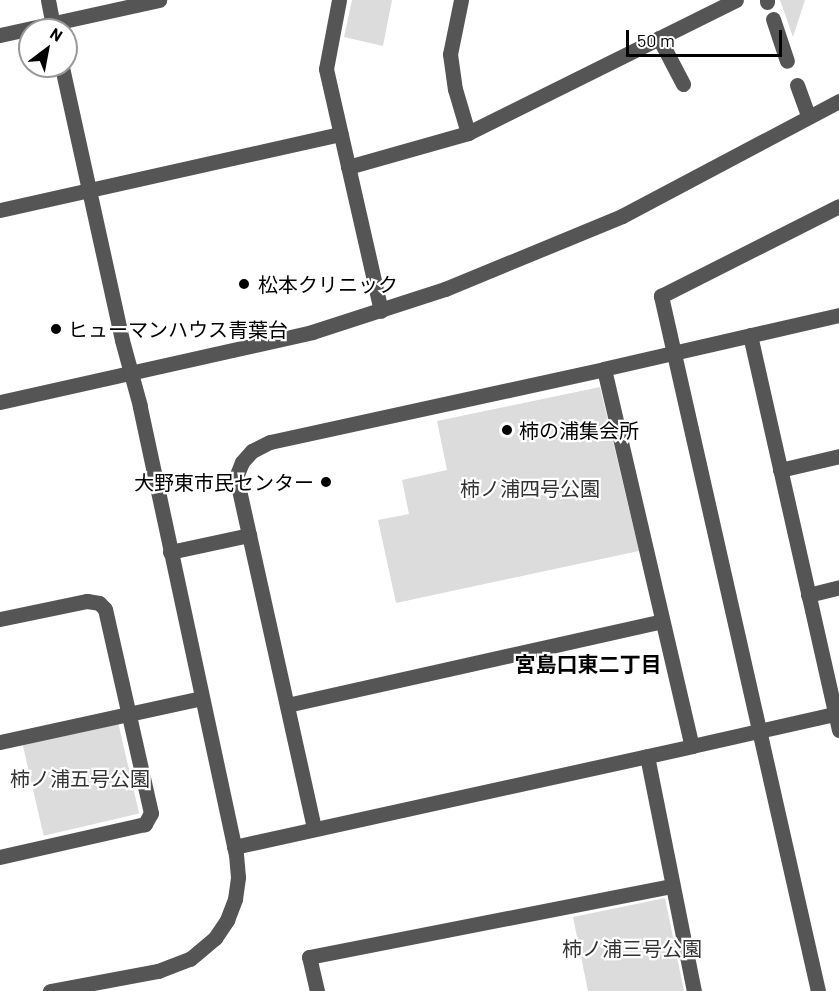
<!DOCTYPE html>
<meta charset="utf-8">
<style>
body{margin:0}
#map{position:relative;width:839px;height:991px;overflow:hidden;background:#fff;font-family:Barlow,"Noto Sans JP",sans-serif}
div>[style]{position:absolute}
.green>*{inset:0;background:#dcdcdc;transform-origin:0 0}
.minor>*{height:15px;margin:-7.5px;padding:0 7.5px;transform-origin:7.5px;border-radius:7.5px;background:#555}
.dots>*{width:16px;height:16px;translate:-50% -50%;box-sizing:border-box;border:3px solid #fff;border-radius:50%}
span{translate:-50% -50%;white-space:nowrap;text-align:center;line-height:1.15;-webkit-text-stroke:4.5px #fff;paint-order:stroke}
.poi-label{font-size:20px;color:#000}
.left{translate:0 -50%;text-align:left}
.right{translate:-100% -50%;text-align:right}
.park-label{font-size:20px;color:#333}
.neighbourhood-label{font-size:21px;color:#000;font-weight:700}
.north{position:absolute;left:18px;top:18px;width:60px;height:60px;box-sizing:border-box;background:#fff;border:2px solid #999;border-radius:50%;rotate:32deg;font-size:16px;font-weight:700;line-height:24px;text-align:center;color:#000}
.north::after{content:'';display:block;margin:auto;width:21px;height:27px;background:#000;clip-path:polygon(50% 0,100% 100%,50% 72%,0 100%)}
.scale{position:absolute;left:626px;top:30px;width:156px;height:27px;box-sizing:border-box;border:3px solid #000;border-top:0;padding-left:8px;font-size:18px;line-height:21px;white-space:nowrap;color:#000;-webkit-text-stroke:4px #fff;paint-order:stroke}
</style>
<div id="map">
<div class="green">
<i style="clip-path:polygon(352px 0,392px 0,383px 46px,344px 37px)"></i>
<i style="clip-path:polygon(780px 0,805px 0,793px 37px,786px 17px)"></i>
<i style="clip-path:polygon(600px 387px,639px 551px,396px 603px,378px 520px,409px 514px,402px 480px,447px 470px,437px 421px)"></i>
<i style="left:118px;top:722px;width:94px;height:98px;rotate:77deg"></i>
<i style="clip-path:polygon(665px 898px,684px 991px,588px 991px,573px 917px)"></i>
</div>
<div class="minor">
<i style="left:48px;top:0;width:31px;rotate:79deg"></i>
<i style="left:339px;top:0;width:70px;rotate:100.7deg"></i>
<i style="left:326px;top:69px;width:248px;rotate:77.2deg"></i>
<i style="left:461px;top:0;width:55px;rotate:101.5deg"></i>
<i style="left:450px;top:54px;width:35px;rotate:82deg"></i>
<i style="left:455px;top:89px;width:46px;rotate:73.5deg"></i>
<i style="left:767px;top:0;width:2px;rotate:90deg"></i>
<i style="left:773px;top:19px;width:44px;rotate:71.6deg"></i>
<i style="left:0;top:35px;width:163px;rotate:-12.4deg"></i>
<i style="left:659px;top:38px;width:52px;rotate:62.4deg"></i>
<i style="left:797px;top:85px;width:33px;rotate:70deg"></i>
<i style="left:348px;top:167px;width:125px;rotate:-15.8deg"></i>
<i style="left:468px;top:133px;width:299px;rotate:-26.4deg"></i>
<i style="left:0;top:210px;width:349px;rotate:-12.6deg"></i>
<i style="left:839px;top:315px;width:241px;rotate:167.1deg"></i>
<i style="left:604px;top:369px;width:387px;rotate:76.9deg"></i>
<i style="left:692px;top:746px;width:151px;rotate:-12.7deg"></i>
<i style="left:750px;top:335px;width:405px;rotate:77.3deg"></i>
<i style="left:0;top:402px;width:320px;rotate:-12.6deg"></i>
<i style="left:312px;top:332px;width:140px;rotate:-17.9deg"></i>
<i style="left:445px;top:289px;width:191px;rotate:-22.4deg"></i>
<i style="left:622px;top:216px;width:246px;rotate:-27.9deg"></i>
<i style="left:780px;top:470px;width:61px;rotate:-13.3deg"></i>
<i style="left:170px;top:552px;width:81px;rotate:-12.1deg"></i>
<i style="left:808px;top:595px;width:32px;rotate:-14deg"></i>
<i style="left:0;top:619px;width:89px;rotate:-11.7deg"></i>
<i style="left:87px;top:601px;width:12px;rotate:9deg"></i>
<i style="left:99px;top:603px;width:8px;rotate:45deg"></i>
<i style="left:105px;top:609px;width:209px;rotate:77.3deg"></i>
<i style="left:151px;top:813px;width:13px;rotate:119deg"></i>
<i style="left:145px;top:824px;width:149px;rotate:167.2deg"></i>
<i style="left:287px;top:705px;width:384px;rotate:-12.6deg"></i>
<i style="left:0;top:742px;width:206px;rotate:-12.3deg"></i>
<i style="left:647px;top:756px;width:240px;rotate:78.7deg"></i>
<i style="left:314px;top:828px;width:360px;rotate:-102.5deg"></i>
<i style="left:236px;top:477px;width:16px;rotate:-68deg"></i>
<i style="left:242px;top:462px;width:15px;rotate:-48deg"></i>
<i style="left:252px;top:451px;width:20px;rotate:-27deg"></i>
<i style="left:270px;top:442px;width:342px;rotate:-12.3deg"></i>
<i style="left:234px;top:847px;width:469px;rotate:-12.4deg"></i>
<i style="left:50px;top:991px;width:110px;rotate:-10.5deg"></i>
<i style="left:158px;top:971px;width:34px;rotate:-21deg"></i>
<i style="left:190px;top:959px;width:33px;rotate:-40deg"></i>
<i style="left:215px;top:938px;width:22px;rotate:-56deg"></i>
<i style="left:227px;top:920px;width:22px;rotate:-69deg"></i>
<i style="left:235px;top:899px;width:22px;rotate:-82deg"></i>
<i style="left:238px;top:877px;width:22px;rotate:-95deg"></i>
<i style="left:236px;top:855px;width:459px;rotate:-102.1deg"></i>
<i style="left:140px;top:406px;width:68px;rotate:-105.3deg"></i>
<i style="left:122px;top:340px;width:280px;rotate:-102.4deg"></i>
<i style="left:317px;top:991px;width:35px;rotate:-103deg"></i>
<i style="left:309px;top:957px;width:370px;rotate:-11.1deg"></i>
<i style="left:818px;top:991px;width:713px;rotate:-102.73deg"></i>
<i style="left:661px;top:296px;width:199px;rotate:-26.8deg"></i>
</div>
<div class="dots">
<i style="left:244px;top:284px;background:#000"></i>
<i style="left:56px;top:329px;background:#000"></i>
<i style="left:507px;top:430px;background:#000"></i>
<i style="left:326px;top:482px;background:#000"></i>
</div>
<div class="poi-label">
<span class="left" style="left:258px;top:284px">松本クリニック</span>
<span class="left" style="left:68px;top:329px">ヒューマンハウス青葉台</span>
<span class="left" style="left:519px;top:430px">柿の浦集会所</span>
<span class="right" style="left:314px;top:482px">大野東市民センター</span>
</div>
<div class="park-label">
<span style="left:530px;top:488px">柿ノ浦四号公園</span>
<span style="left:80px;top:778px">柿ノ浦五号公園</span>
<span style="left:632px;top:948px">柿ノ浦三号公園</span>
</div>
<div class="neighbourhood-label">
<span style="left:588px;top:664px">宮島口東二丁目</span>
</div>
<div class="north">N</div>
<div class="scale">50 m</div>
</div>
